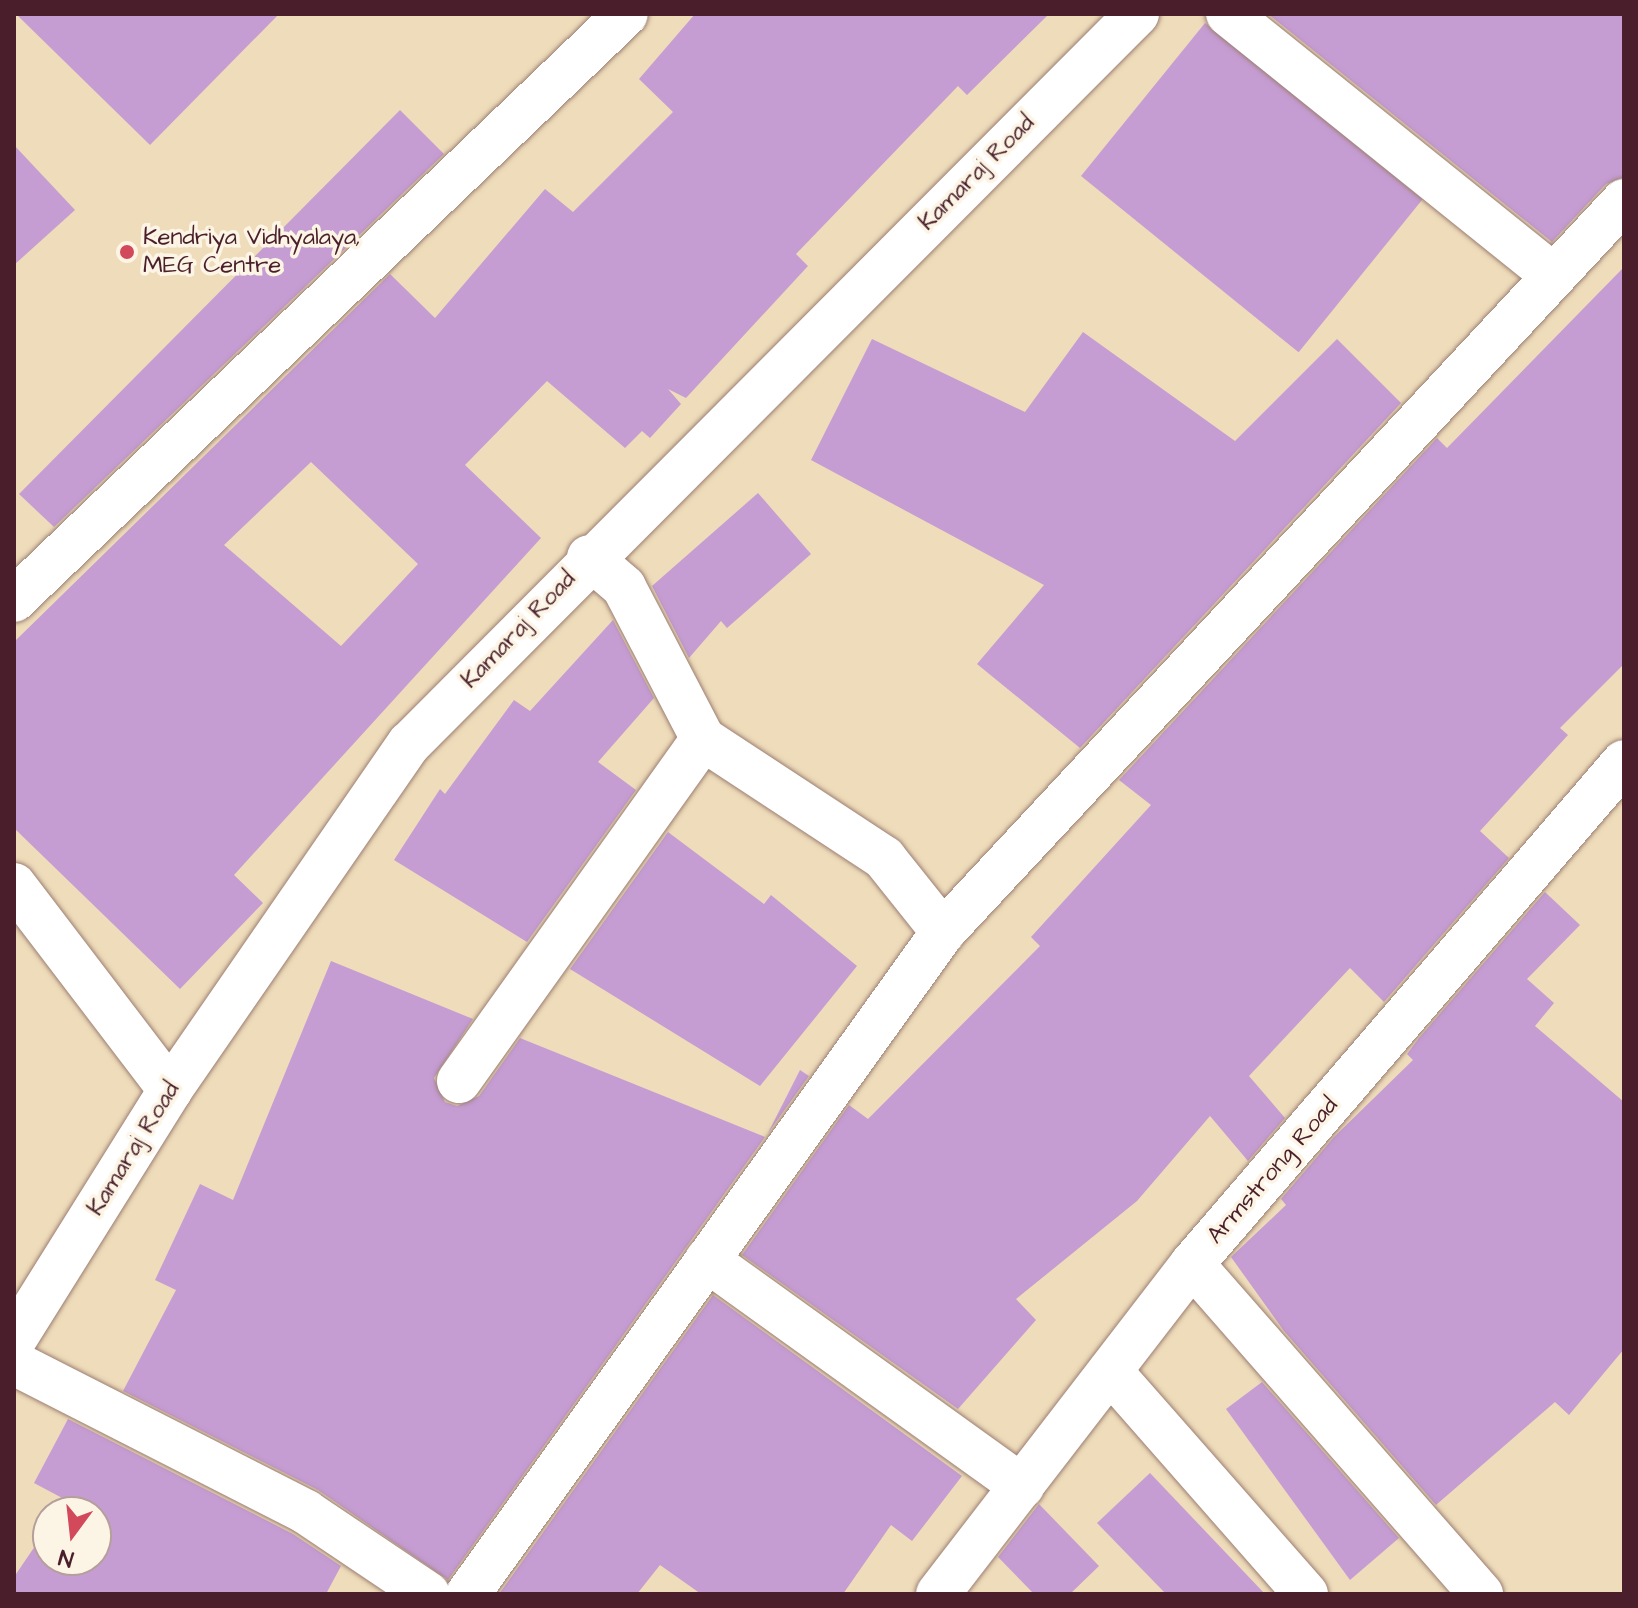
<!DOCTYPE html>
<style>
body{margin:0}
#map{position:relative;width:1638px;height:1608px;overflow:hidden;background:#eedcba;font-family:"Architects Daughter",sans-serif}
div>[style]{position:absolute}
.building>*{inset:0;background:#c59dd3;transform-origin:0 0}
.roads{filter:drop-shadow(0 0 2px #9c7e72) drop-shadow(0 0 2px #9c7e72)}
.minor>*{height:44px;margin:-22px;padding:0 22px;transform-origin:22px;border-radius:22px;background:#fff}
.dots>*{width:22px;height:22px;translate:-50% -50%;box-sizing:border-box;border:4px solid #fcf5e5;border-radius:50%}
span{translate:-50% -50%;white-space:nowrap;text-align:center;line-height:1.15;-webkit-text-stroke:7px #fcf5e5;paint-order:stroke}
.street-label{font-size:24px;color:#4a1f2b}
.poi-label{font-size:24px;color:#4a1f2b}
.left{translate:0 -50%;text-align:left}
.frame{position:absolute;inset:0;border:16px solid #4a1f2b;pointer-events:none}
.north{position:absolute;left:32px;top:1496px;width:80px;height:80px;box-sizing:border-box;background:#fcf5e5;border:2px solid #b59f9b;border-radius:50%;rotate:195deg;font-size:22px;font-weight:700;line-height:32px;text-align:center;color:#4a1f2b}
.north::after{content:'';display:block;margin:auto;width:28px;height:36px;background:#d1495b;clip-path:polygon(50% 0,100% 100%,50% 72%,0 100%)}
</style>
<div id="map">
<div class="building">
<i style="clip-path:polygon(16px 14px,279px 14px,150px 145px)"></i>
<i style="clip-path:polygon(evenodd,695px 14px,1049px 14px,967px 95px,958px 86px,796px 254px,808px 266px,686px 398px,668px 389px,681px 404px,650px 438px,642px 431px,625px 448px,547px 381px,465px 465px,541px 538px,234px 875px,263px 903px,180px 989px,14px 828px,14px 642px,390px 274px,435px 318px,545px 189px,573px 212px,673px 112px,639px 79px,695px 14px,311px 462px,418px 564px,341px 646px,224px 545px,311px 462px)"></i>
<i style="clip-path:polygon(1268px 14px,1624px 14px,1624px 177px,1606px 184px,1552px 242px)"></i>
<i style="left:1205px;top:23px;width:280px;height:197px;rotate:39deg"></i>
<i style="clip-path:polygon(400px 110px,444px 154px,54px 527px,19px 494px)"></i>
<i style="clip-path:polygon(14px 145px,75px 210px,14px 265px)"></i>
<i style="clip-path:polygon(1624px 267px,1624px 664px,1560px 728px,1568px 735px,1480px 831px,1509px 858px,1384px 1002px,1350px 968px,1249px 1076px,1285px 1118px,1248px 1161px,1210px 1116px,1137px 1201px,1016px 1299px,1036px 1320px,958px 1409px,742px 1255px,849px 1105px,868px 1119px,1040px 946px,1031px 937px,1151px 805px,1119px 780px,1437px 438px,1447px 448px)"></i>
<i style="clip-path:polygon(1083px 332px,1235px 441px,1337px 339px,1401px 403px,1080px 748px,977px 664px,1044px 585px,811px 460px,872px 339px,1025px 412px)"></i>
<i style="clip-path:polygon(758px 493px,811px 554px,727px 628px,721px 621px,689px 658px,652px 586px)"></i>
<i style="clip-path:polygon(613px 620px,654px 698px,598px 762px,636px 790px,527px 942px,394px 860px,440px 789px,445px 794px,514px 700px,530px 711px)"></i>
<i style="clip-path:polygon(668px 832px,764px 904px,771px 895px,857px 966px,760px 1086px,570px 969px)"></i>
<i style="clip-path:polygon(1545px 892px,1580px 925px,1527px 979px,1554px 1003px,1535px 1026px,1624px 1102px,1624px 1349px,1569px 1415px,1555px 1402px,1436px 1505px,1284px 1331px,1231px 1257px,1286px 1205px,1281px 1199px,1334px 1137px,1413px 1060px,1407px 1054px,1419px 1038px)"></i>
<i style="clip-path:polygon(331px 961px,473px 1019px,434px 1078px,445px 1102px,457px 1106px,479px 1096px,520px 1038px,765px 1137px,448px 1580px,318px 1490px,123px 1391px,176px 1290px,155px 1280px,200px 1184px,233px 1200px)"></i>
<i style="clip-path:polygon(800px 1070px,809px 1076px,768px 1133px)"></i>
<i style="clip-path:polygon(713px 1295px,962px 1476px,912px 1541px,891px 1525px,843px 1594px,701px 1594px,660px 1565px,637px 1594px,499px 1594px)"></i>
<i style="clip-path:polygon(1262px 1382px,1399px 1538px,1350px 1580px,1226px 1409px)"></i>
<i style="clip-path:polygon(68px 1419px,293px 1534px,341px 1566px,326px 1594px,14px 1594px,14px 1577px,48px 1527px,48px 1560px,96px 1560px,96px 1512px,58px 1512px,66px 1500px,34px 1483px)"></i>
<i style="clip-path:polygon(1150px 1473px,1265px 1594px,1166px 1594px,1097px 1523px)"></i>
<i style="clip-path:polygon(1039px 1504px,1099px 1566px,1070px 1594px,1034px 1594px,998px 1557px)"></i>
</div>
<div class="roads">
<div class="minor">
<i style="left:1228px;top:14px;width:418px;rotate:38.8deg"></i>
<i style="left:14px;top:600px;width:847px;rotate:-43.76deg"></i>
<i style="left:703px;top:739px;width:217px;rotate:33.3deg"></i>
<i style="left:884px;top:858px;width:95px;rotate:51.4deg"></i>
<i style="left:14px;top:885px;width:258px;rotate:52.7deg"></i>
<i style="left:459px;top:1081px;width:420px;rotate:-54.5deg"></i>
<i style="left:703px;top:739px;width:171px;rotate:-117.5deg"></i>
<i style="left:624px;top:587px;width:46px;rotate:-139.4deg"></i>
<i style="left:707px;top:1260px;width:388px;rotate:35.7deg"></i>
<i style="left:1192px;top:1264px;width:439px;rotate:48.8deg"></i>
<i style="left:14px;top:1340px;width:295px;rotate:-58deg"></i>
<i style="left:170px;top:1090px;width:421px;rotate:-55.4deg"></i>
<i style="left:409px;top:744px;width:1031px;rotate:-45.08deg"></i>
<i style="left:14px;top:1363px;width:328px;rotate:27deg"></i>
<i style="left:306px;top:1512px;width:147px;rotate:33.9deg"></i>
<i style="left:1110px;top:1371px;width:297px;rotate:48.7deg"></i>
<i style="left:468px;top:1594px;width:815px;rotate:-54.34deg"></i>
<i style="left:943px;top:932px;width:999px;rotate:-47.03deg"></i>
<i style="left:938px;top:1594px;width:416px;rotate:-52.4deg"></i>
<i style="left:1192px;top:1264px;width:662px;rotate:-49.29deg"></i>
</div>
</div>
<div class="dots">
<i style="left:127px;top:252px;background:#d1495b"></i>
</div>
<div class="street-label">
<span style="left:977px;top:173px;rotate:-45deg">Kamaraj Road</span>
<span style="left:519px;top:630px;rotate:-46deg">Kamaraj Road</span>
<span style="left:134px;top:1149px;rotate:-58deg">Kamaraj Road</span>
<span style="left:1273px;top:1171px;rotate:-49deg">Armstrong Road</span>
</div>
<div class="poi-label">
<span class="left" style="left:143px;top:252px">Kendriya Vidhyalaya,<br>MEG Centre</span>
</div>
<div class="frame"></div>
<div class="north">N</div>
</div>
